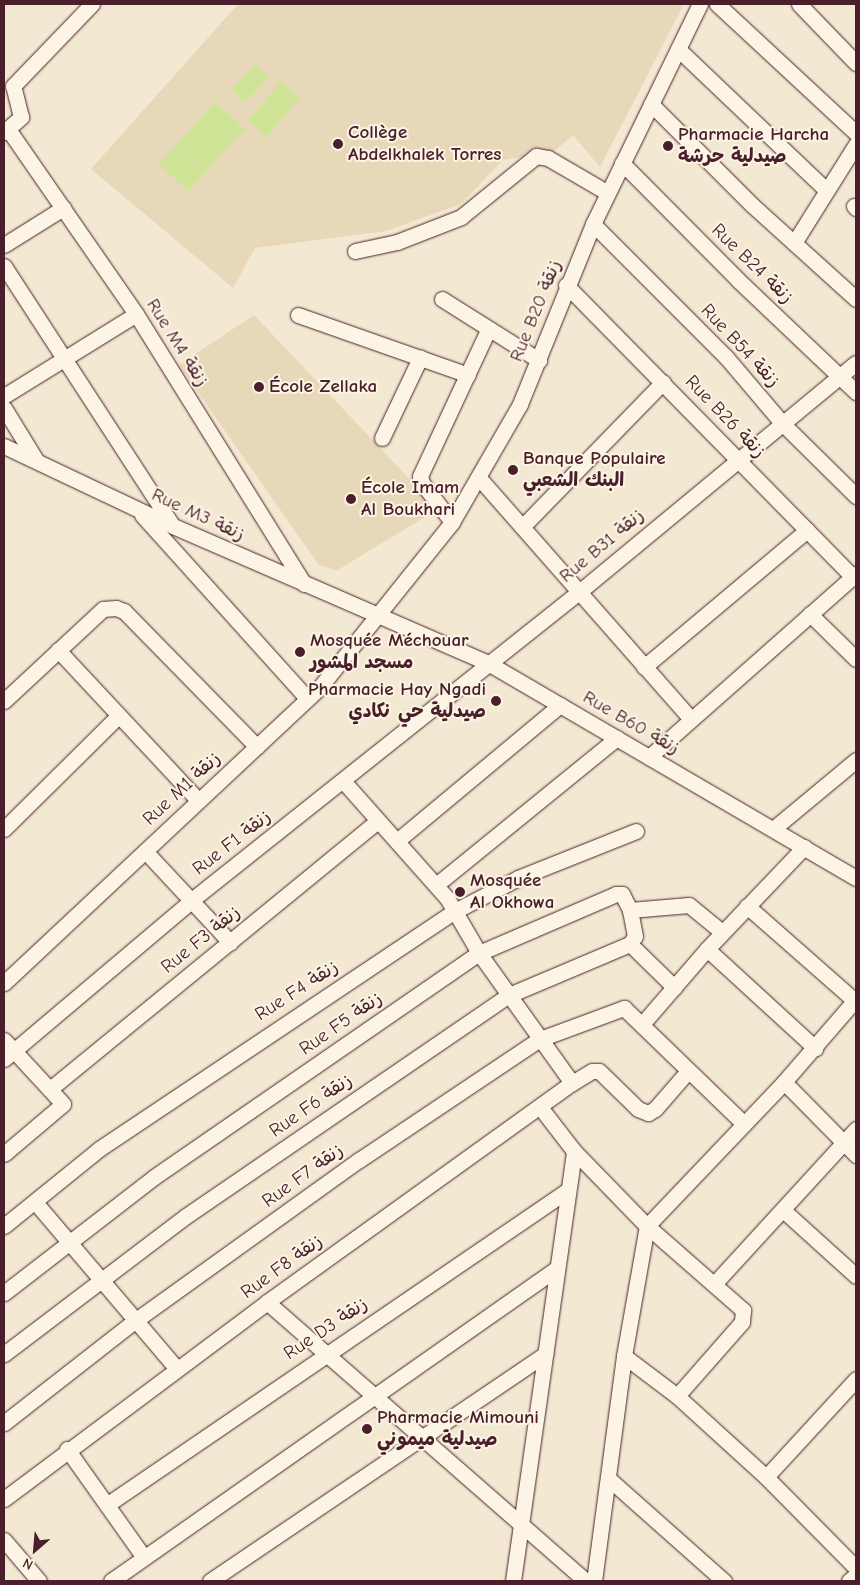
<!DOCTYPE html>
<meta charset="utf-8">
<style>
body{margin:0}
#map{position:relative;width:860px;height:1585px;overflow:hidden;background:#f3e8d1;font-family:"Comic Neue","Playpen Sans Arabic",sans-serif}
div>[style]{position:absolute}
.built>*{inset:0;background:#e8d8ba}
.green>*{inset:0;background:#d0e498;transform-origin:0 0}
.roads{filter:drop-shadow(0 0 1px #4a1f2b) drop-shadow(0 0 1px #4a1f2b)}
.minor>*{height:15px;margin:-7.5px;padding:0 7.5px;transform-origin:7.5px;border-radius:7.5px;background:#fcf5e5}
.dots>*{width:14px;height:14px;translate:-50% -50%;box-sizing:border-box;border:2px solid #fcf5e5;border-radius:50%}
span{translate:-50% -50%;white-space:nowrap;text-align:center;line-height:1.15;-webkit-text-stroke:4px #fcf5e5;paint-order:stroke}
.poi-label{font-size:19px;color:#4a1f2b;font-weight:700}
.left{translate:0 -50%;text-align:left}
.right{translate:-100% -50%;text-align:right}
.street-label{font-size:19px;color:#4a1f2b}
.frame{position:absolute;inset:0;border:5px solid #4a1f2b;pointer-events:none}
.north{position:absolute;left:10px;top:1525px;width:50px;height:50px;-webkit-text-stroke:4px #fcf5e5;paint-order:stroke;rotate:207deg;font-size:14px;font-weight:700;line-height:20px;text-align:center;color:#4a1f2b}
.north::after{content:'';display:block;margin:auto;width:18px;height:22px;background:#4a1f2b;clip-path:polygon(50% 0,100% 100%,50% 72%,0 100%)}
</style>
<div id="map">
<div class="built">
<i style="clip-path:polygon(238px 4px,684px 4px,600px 167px,573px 135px,552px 153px,503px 160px,461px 204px,386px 231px,255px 248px,233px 288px,91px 169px)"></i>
<i style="clip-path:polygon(254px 315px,438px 509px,336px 571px,318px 564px,179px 365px)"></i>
</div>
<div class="green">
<i style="left:255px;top:64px;width:19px;height:35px;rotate:43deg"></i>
<i style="left:281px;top:81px;width:25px;height:52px;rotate:40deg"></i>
<i style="left:215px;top:102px;width:40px;height:84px;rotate:42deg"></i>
</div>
<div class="roads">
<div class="minor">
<i style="left:717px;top:4px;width:190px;rotate:42.9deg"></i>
<i style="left:799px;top:4px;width:82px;rotate:46deg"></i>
<i style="left:678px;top:49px;width:204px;rotate:43.6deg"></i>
<i style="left:651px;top:104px;width:143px;rotate:45deg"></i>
<i style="left:752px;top:205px;width:140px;rotate:42.1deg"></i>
<i style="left:8px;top:129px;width:225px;rotate:55.3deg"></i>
<i style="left:136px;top:314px;width:318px;rotate:58.1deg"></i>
<i style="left:4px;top:132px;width:23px;rotate:-41deg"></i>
<i style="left:21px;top:117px;width:32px;rotate:-104deg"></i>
<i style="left:13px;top:86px;width:114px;rotate:-46.1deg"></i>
<i style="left:622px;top:163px;width:165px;rotate:45.2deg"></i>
<i style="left:738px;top:280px;width:163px;rotate:43.5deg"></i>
<i style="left:854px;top:206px;width:3px;rotate:45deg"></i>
<i style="left:593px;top:224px;width:188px;rotate:45deg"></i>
<i style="left:726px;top:357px;width:88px;rotate:49.6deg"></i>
<i style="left:783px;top:424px;width:103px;rotate:44.6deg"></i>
<i style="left:794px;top:243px;width:117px;rotate:-57.9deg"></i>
<i style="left:4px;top:245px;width:70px;rotate:-32.1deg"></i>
<i style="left:355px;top:251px;width:43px;rotate:-12.1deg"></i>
<i style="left:397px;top:242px;width:69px;rotate:-21.3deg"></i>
<i style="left:461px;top:217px;width:97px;rotate:-39.1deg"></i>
<i style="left:536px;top:156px;width:12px;rotate:9deg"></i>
<i style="left:548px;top:158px;width:69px;rotate:30.3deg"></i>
<i style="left:4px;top:266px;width:310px;rotate:57deg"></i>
<i style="left:566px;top:285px;width:409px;rotate:45.5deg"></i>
<i style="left:442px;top:299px;width:115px;rotate:32.2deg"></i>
<i style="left:298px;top:315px;width:180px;rotate:19.4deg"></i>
<i style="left:4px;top:396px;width:155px;rotate:-31.8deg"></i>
<i style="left:4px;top:408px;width:61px;rotate:58.4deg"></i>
<i style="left:382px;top:438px;width:89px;rotate:-64.6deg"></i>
<i style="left:4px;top:446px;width:187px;rotate:25.3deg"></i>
<i style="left:173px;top:526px;width:344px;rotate:23.5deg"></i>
<i style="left:488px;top:663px;width:426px;rotate:30.3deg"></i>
<i style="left:480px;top:479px;width:318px;rotate:48.7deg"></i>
<i style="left:142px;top:515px;width:246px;rotate:48deg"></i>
<i style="left:452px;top:522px;width:49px;rotate:-127.6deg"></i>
<i style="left:422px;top:483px;width:7px;rotate:-106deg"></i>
<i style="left:420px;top:476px;width:161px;rotate:-65deg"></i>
<i style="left:522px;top:527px;width:202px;rotate:-45.8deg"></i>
<i style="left:810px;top:614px;width:64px;rotate:44.4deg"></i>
<i style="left:58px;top:650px;width:205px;rotate:47deg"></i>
<i style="left:644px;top:667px;width:213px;rotate:-40deg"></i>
<i style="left:4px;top:701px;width:135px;rotate:-42.9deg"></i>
<i style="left:103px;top:609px;width:13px;rotate:-4deg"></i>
<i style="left:116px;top:608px;width:9px;rotate:21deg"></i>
<i style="left:124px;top:611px;width:190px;rotate:45.6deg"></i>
<i style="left:649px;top:757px;width:276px;rotate:-41.5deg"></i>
<i style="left:344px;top:782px;width:155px;rotate:48.4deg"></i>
<i style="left:447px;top:898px;width:64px;rotate:59.8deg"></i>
<i style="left:479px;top:953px;width:160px;rotate:54.4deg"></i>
<i style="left:4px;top:829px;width:159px;rotate:-44.7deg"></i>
<i style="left:773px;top:829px;width:108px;rotate:-39.7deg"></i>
<i style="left:398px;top:840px;width:211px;rotate:-39.8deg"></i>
<i style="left:145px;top:851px;width:125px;rotate:47deg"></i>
<i style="left:436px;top:885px;width:233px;rotate:-39.1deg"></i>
<i style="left:747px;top:906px;width:144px;rotate:41.3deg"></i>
<i style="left:630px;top:944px;width:62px;rotate:44.3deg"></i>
<i style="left:707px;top:949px;width:147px;rotate:42.5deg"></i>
<i style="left:4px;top:983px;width:433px;rotate:-43.1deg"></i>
<i style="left:320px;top:687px;width:211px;rotate:-51.3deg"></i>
<i style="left:452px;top:522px;width:136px;rotate:-60deg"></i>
<i style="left:520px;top:404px;width:194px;rotate:-67.9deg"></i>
<i style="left:593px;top:224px;width:245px;rotate:-64.1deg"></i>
<i style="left:643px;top:1023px;width:98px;rotate:-49.1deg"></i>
<i style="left:707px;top:949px;width:141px;rotate:-46.4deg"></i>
<i style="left:4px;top:1040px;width:87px;rotate:47.3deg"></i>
<i style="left:63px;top:1104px;width:77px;rotate:139.7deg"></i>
<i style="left:4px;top:1059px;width:248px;rotate:-40.2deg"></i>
<i style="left:193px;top:899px;width:493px;rotate:-38.5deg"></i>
<i style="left:579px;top:592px;width:359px;rotate:-39.6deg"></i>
<i style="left:784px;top:1082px;width:103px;rotate:45.4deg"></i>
<i style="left:50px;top:1089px;width:423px;rotate:-39.3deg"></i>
<i style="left:540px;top:1107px;width:56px;rotate:52.3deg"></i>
<i style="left:574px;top:1151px;width:105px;rotate:45.8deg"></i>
<i style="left:647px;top:1226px;width:128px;rotate:41.2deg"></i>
<i style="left:743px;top:1310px;width:12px;rotate:95deg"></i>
<i style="left:742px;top:1322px;width:98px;rotate:131.3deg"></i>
<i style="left:35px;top:1202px;width:219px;rotate:49.6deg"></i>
<i style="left:783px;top:1210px;width:98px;rotate:42.1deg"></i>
<i style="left:4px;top:1226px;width:122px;rotate:-39deg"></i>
<i style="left:99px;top:1149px;width:428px;rotate:-33.8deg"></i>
<i style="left:455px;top:911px;width:71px;rotate:-27.6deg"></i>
<i style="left:518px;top:878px;width:127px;rotate:-21.7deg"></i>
<i style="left:715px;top:1283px;width:209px;rotate:-47.5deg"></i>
<i style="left:4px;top:1293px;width:190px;rotate:-37.7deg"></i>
<i style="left:154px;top:1177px;width:395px;rotate:-34.6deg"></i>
<i style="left:479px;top:953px;width:149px;rotate:-23.3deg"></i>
<i style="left:616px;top:894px;width:6px"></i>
<i style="left:622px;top:894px;width:18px;rotate:63deg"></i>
<i style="left:630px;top:910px;width:59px;rotate:-4.8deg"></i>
<i style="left:689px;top:905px;width:43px;rotate:39.3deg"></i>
<i style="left:267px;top:1302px;width:424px;rotate:41.2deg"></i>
<i style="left:4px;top:1354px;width:228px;rotate:-37.2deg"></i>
<i style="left:186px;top:1216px;width:391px;rotate:-34.4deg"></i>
<i style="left:509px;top:995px;width:131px;rotate:-22.9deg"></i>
<i style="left:630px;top:944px;width:9px;rotate:-58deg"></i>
<i style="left:635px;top:936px;width:26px;rotate:-101deg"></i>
<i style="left:624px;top:1356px;width:66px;rotate:37deg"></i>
<i style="left:677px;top:1396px;width:120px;rotate:42.3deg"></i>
<i style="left:766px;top:1477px;width:128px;rotate:45.3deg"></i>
<i style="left:4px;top:1423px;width:167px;rotate:-38deg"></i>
<i style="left:136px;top:1320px;width:274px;rotate:-35.7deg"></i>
<i style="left:359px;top:1160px;width:218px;rotate:-33.8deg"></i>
<i style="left:540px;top:1039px;width:90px;rotate:-20.3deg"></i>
<i style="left:624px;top:1008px;width:167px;rotate:44deg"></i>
<i style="left:67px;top:1449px;width:131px;rotate:54.6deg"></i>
<i style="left:766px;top:1477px;width:133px;rotate:-47.4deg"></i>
<i style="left:609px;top:1479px;width:154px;rotate:41.6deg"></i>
<i style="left:4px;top:1499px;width:329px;rotate:-36.8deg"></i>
<i style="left:267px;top:1302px;width:375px;rotate:-35.7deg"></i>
<i style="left:572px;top:1083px;width:23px;rotate:-31deg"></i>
<i style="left:592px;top:1071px;width:7px"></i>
<i style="left:599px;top:1071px;width:54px;rotate:44.3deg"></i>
<i style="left:638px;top:1109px;width:11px;rotate:22deg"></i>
<i style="left:648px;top:1113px;width:8px;rotate:-30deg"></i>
<i style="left:655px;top:1109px;width:50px;rotate:-49deg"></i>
<i style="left:108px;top:1504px;width:557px;rotate:-34.32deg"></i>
<i style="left:4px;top:1540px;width:54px;rotate:49.5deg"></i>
<i style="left:111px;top:1581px;width:543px;rotate:-35.04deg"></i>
<i style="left:210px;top:1581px;width:405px;rotate:-34.1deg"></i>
<i style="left:513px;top:1581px;width:434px;rotate:-81.9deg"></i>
<i style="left:594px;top:1581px;width:227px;rotate:-82.4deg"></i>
<i style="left:624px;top:1356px;width:132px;rotate:-80deg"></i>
<i style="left:647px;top:1226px;width:199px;rotate:-46.4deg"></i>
<i style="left:784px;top:1082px;width:110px;rotate:-49.1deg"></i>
<i style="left:849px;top:1581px;width:9px;rotate:-41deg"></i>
</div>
</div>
<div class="dots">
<i style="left:338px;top:144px;background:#4a1f2b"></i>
<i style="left:668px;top:146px;background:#4a1f2b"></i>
<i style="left:259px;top:387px;background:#4a1f2b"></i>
<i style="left:513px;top:470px;background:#4a1f2b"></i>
<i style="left:351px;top:499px;background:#4a1f2b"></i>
<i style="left:300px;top:652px;background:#4a1f2b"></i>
<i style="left:496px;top:701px;background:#4a1f2b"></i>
<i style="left:460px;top:892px;background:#4a1f2b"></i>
<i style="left:367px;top:1429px;background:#4a1f2b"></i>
</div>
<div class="poi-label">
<span class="left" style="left:348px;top:144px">Collège<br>Abdelkhalek Torres</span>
<span class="left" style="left:678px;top:146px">Pharmacie Harcha<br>صيدلية حرشة</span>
<span class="left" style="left:269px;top:387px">École Zellaka</span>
<span class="left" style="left:523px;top:470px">Banque Populaire<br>البنك الشعبي</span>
<span class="left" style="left:361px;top:499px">École Imam<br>Al Boukhari</span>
<span class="left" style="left:310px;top:652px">Mosquée Méchouar<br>مسجد المشور</span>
<span class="right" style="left:486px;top:701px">Pharmacie Hay Ngadi<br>صيدلية حي نكادي</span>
<span class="left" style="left:470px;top:892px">Mosquée<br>Al Okhowa</span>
<span class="left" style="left:377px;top:1429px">Pharmacie Mimouni<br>صيدلية ميموني</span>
</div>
<div class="street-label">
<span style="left:752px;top:264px;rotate:44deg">Rue B24 زنقة</span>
<span style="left:536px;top:311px;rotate:-68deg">Rue B20 زنقة</span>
<span style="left:177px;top:343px;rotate:58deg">Rue M4 زنقة</span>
<span style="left:740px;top:346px;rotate:47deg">Rue B54 زنقة</span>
<span style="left:725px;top:417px;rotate:46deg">Rue B26 زنقة</span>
<span style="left:198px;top:515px;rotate:25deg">Rue M3 زنقة</span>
<span style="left:602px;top:546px;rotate:-40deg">Rue B31 زنقة</span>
<span style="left:631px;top:723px;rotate:30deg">Rue B60 زنقة</span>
<span style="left:182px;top:789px;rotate:-43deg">Rue M1 زنقة</span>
<span style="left:232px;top:843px;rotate:-38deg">Rue F1 زنقة</span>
<span style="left:201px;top:940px;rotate:-39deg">Rue F3 زنقة</span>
<span style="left:297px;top:991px;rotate:-33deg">Rue F4 زنقة</span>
<span style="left:341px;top:1024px;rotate:-35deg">Rue F5 زنقة</span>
<span style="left:311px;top:1106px;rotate:-35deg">Rue F6 زنقة</span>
<span style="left:303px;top:1176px;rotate:-36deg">Rue F7 زنقة</span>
<span style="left:282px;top:1267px;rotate:-36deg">Rue F8 زنقة</span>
<span style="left:326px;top:1329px;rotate:-34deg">Rue D3 زنقة</span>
</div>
<div class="frame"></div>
<div class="north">N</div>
</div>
